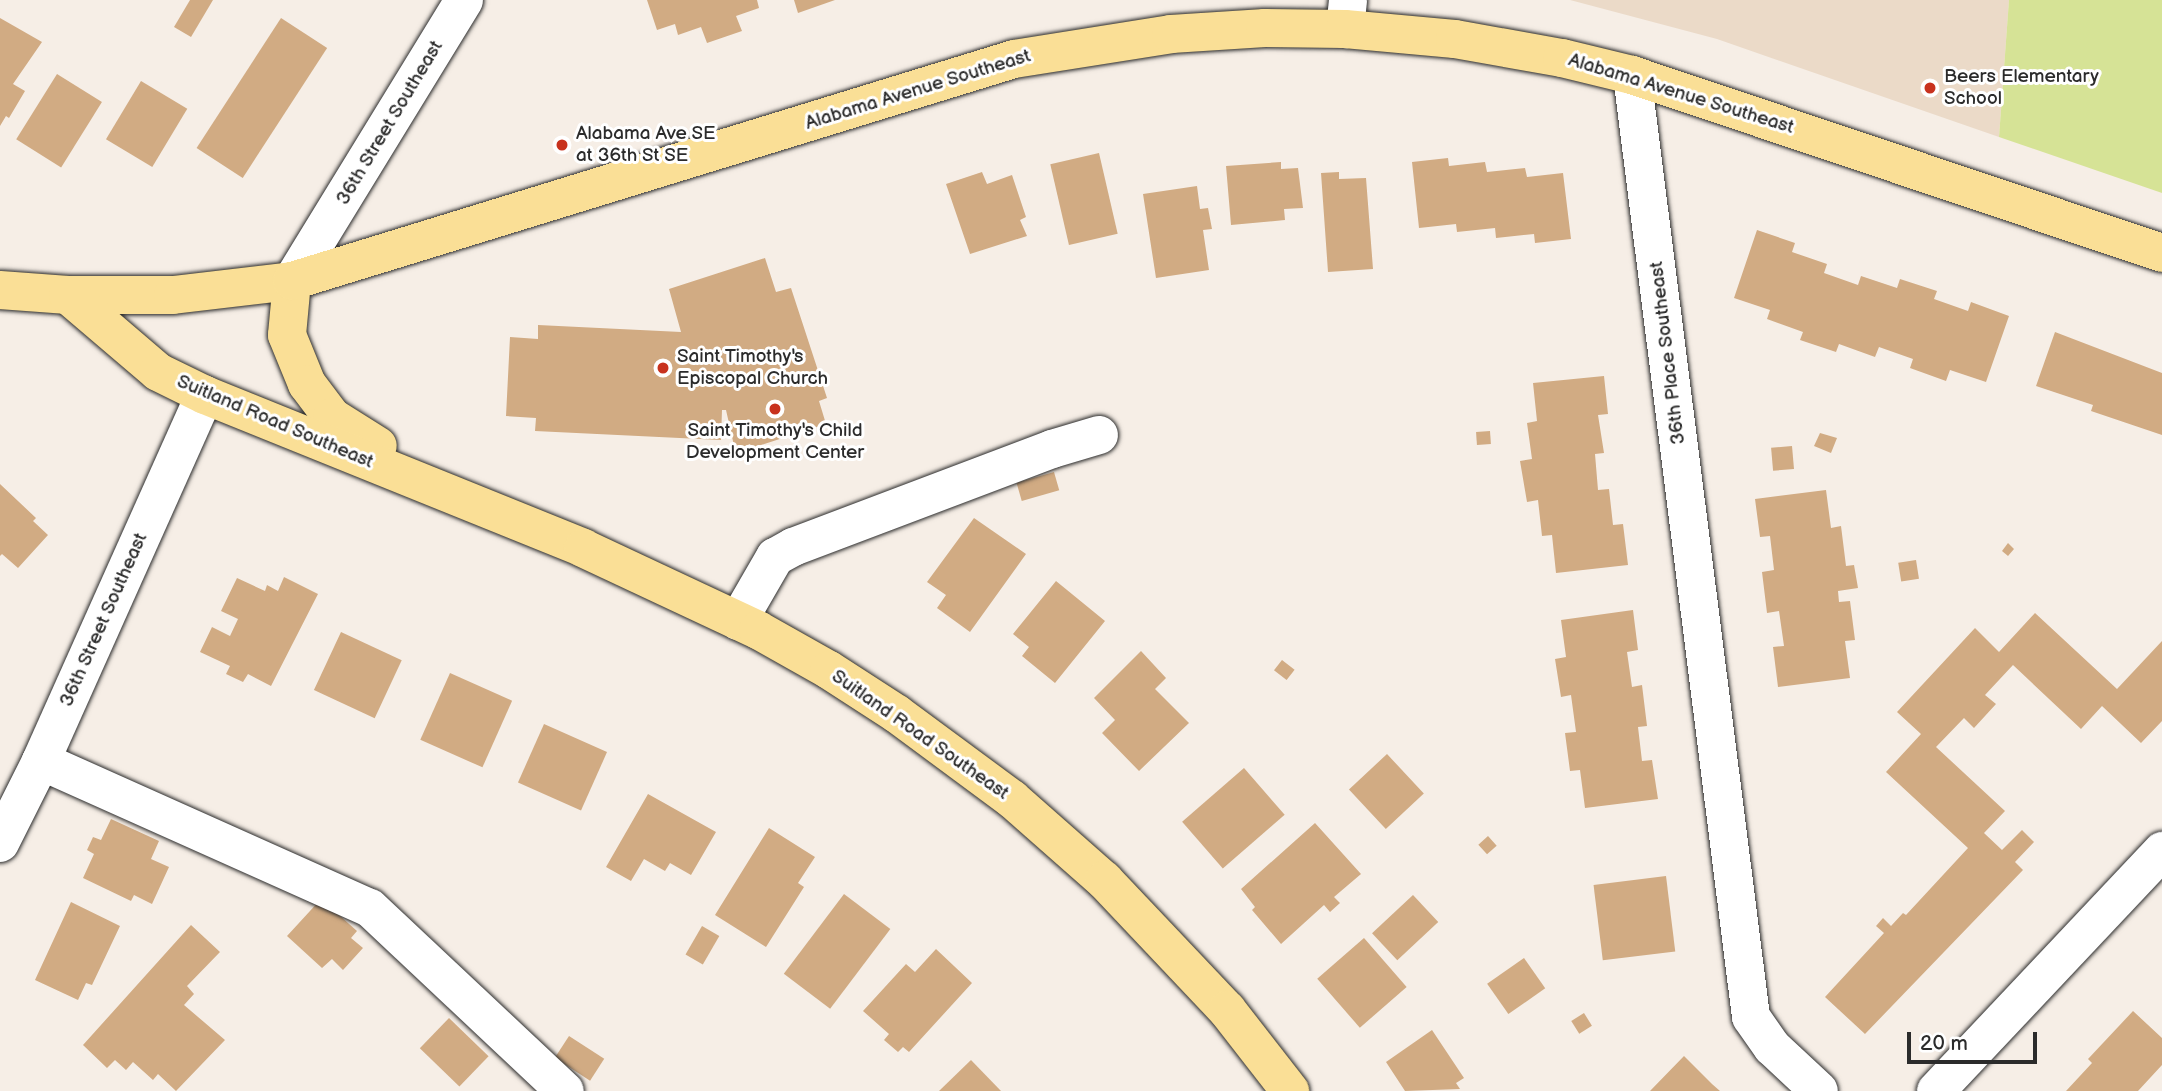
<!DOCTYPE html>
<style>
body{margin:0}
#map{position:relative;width:2162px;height:1091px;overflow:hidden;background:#f6eee6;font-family:"Balsamiq Sans",sans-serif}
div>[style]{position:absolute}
.built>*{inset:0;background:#ebdac8}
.green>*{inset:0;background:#d6e396}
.building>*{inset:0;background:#d1ab83;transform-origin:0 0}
.roads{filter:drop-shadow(0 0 2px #2b2b2b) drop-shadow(0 0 2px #2b2b2b)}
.minor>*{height:38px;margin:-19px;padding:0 19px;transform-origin:19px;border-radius:19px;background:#fff}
.major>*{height:38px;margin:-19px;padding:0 19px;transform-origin:19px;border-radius:19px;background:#fadf96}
.dots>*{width:19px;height:19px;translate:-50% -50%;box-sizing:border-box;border:4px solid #fff;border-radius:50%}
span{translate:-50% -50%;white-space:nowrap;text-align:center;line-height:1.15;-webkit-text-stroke:6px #fff;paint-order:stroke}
.poi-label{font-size:19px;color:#2b2b2b}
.left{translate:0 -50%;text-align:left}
.street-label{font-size:19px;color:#2b2b2b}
.scale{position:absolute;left:1907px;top:1032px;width:130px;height:32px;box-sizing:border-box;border:4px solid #2b2b2b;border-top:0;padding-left:9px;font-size:21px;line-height:24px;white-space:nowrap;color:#2b2b2b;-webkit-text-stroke:5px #fff;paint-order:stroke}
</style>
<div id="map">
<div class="built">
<i style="clip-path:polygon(1570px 0,2009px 0,1999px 137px,1717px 39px)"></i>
</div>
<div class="green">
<i style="clip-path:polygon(2009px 0,2162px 0,2162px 193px,1999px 137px)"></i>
</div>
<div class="building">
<i style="clip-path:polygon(190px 0,213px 0,191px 37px,174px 27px)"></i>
<i style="clip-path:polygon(647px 0,757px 0,759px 8px,736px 16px,742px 31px,707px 43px,701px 27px,678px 35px,675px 24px,657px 30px)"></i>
<i style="clip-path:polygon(794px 0,835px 0,798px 13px)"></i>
<i style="clip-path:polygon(0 18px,42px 42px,13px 84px,25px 91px,9px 118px,6px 116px,0 126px)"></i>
<i style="left:281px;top:18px;width:55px;height:155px;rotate:33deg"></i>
<i style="left:57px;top:74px;width:53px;height:77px;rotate:32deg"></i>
<i style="left:141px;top:81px;width:54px;height:68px;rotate:31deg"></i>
<i style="left:1099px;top:153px;width:83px;height:50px;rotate:77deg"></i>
<i style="clip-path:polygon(1448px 158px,1449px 166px,1485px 162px,1487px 172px,1525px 168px,1527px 177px,1563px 173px,1571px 239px,1535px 243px,1534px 234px,1496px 238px,1495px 228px,1457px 232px,1456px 224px,1419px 228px,1412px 162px)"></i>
<i style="clip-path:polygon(1281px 162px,1281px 169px,1298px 168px,1303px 208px,1284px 209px,1285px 220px,1231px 225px,1226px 166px)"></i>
<i style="clip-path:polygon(982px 172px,987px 184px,1012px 175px,1026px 217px,1020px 220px,1027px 236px,970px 254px,946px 184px)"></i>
<i style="clip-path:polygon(1339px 172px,1339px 179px,1366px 178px,1373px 269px,1328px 272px,1321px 173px)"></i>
<i style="clip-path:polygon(1197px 186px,1200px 209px,1208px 208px,1212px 229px,1203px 230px,1209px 270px,1156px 278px,1143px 194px)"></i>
<i style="clip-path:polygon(1757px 230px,1795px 243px,1792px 252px,1827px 264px,1824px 273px,1858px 285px,1861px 276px,1897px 288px,1900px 279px,1937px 291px,1934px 299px,1968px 311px,1971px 302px,2009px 316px,1986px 382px,1950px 370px,1946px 381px,1910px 368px,1913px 359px,1879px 347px,1875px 357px,1839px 344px,1836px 352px,1800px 340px,1803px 332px,1767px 319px,1770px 310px,1734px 298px)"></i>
<i style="clip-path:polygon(765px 258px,776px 292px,791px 288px,827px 398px,819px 401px,826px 424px,752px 448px,750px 444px,735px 450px,726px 410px,722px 410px,721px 440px,535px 431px,536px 418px,506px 416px,510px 337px,538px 339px,538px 325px,681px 332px,669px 289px)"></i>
<i style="clip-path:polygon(2055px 332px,2162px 373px,2162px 435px,2091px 411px,2093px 405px,2036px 386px)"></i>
<i style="clip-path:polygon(1604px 376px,1608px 414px,1598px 415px,1604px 453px,1595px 454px,1598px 490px,1609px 489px,1613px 525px,1623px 524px,1628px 565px,1556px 573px,1552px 535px,1542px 536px,1538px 500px,1527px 502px,1520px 461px,1532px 459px,1527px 423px,1537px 421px,1533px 383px)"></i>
<i style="left:1490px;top:431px;width:13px;height:14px;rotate:86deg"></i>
<i style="clip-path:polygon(1820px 433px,1837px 438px,1831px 453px,1814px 446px)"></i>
<i style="left:1792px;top:446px;width:23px;height:21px;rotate:85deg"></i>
<i style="left:1054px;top:472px;width:19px;height:39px;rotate:74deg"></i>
<i style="clip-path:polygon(0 484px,36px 518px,33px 521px,48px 535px,18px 568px,2px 554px,0 556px)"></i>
<i style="clip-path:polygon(1826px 490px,1831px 528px,1841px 526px,1846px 566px,1854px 565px,1858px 588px,1838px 591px,1839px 602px,1850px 601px,1855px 640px,1845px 641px,1850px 678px,1778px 687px,1773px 647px,1784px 646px,1779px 611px,1767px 613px,1762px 572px,1774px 570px,1770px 536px,1760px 537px,1755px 499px)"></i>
<i style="clip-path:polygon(974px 518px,1026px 554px,970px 632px,937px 608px,946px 595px,927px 582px)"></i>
<i style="clip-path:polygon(2008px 543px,2014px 549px,2008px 556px,2002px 551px)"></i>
<i style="left:1916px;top:560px;width:19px;height:18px;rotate:81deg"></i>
<i style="clip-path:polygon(284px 577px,318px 594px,271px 686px,248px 674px,243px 682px,226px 674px,230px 666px,200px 652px,212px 627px,230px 636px,238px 619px,221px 611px,237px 578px,265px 591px,267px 585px,278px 591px)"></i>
<i style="clip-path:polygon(1056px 581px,1105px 621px,1055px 683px,1022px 656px,1029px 647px,1013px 634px)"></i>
<i style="clip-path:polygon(1633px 610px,1638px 650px,1627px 652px,1632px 687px,1642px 685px,1647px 726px,1638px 727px,1642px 761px,1652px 760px,1658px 799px,1585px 808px,1580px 770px,1570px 771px,1565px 733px,1576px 732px,1571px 695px,1561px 697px,1555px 659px,1566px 657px,1561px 620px)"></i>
<i style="clip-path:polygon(2035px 613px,2117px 689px,2162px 641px,2162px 721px,2141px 743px,2102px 706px,2081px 729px,2013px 665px,1985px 695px,1996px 704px,1974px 728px,1964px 718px,1936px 747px,2005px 811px,1984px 833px,2002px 850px,2022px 830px,2034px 842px,2015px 862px,2023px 870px,1865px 1034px,1825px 997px,1884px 933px,1876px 926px,1883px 918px,1891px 926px,1903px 913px,1906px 915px,1968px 848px,1886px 772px,1921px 734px,1897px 712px,1975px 628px,1999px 652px)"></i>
<i style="left:341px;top:632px;width:67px;height:64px;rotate:25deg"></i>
<i style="clip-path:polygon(1141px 651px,1166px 678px,1155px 689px,1189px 723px,1139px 771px,1102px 733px,1115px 720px,1094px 698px)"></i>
<i style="left:1282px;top:660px;width:16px;height:13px;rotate:38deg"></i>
<i style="left:450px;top:673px;width:68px;height:73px;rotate:24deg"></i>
<i style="left:544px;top:724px;width:69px;height:64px;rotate:24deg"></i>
<i style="left:1387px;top:754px;width:54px;height:52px;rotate:47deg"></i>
<i style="left:1244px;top:768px;width:62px;height:82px;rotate:49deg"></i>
<i style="clip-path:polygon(648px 794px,716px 832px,691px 875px,670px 863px,665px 871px,644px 859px,631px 881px,606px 867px)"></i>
<i style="clip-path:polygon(111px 819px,159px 841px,151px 859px,169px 867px,152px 904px,134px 895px,131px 901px,83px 878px,94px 854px,87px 850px,93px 837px,101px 840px)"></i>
<i style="clip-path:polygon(1315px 823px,1361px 874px,1334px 897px,1340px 903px,1330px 912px,1324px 905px,1281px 944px,1252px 910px,1255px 907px,1241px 889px)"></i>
<i style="clip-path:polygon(769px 828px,815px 857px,798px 883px,804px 887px,766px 947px,715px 915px)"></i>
<i style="left:1488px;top:836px;width:13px;height:13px;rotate:48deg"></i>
<i style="left:1666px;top:876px;width:76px;height:73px;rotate:83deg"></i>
<i style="left:844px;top:894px;width:58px;height:100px;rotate:37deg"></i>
<i style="left:1413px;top:895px;width:37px;height:56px;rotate:47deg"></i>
<i style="clip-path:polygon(321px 899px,357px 931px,351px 938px,363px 948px,343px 970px,332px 959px,322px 968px,287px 936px)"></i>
<i style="clip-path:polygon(71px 902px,120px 926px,92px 985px,86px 983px,78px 1000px,35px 980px)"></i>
<i style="clip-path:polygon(191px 925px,220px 952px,187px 986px,194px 994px,184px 1005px,225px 1040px,176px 1091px,158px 1074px,153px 1080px,133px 1062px,126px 1070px,115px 1060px,107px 1068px,83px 1045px)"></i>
<i style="left:702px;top:926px;width:20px;height:33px;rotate:30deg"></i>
<i style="left:1364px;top:938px;width:65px;height:62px;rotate:49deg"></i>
<i style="clip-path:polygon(936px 949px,972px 983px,909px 1052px,903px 1047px,898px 1052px,884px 1040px,889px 1034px,863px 1011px,906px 964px,915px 972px)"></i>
<i style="left:1524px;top:958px;width:37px;height:45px;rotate:55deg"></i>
<i style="clip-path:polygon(2133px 1011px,2162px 1038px,2162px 1065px,2138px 1091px,2066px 1091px,2092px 1063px,2088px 1059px)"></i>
<i style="left:1584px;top:1013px;width:15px;height:15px;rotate:58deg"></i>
<i style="left:449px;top:1018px;width:55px;height:42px;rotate:44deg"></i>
<i style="clip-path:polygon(1432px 1030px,1464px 1078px,1456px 1083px,1460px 1089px,1405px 1091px,1386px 1062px)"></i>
<i style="left:569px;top:1036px;width:42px;height:26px;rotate:33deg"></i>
<i style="clip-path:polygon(1684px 1056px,1712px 1084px,1720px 1091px,1650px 1091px)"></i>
<i style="clip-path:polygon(971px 1060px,1001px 1091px,939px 1091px)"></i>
</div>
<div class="roads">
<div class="minor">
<i style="left:1345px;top:29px;width:29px;rotate:-84deg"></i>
<i style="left:1632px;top:75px;width:949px;rotate:82.8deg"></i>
<i style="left:1751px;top:1017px;width:37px;rotate:55deg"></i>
<i style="left:1772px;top:1047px;width:64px;rotate:43.1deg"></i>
<i style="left:292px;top:281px;width:329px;rotate:-58.5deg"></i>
<i style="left:738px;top:621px;width:74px;rotate:-60deg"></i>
<i style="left:775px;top:557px;width:21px;rotate:-29deg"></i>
<i style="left:793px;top:547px;width:277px;rotate:-20.7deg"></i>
<i style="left:1052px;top:449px;width:49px;rotate:-16.6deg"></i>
<i style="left:41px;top:761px;width:360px;rotate:24.1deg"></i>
<i style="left:370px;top:908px;width:267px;rotate:43.2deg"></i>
<i style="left:0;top:843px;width:92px;rotate:-63.4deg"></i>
<i style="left:41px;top:761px;width:401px;rotate:-65.9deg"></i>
<i style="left:1936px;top:1091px;width:330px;rotate:-46.7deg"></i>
</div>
<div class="major">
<i style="left:292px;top:281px;width:54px;rotate:95.3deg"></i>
<i style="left:287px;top:335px;width:53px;rotate:67.8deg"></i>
<i style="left:307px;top:384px;width:41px;rotate:52.9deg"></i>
<i style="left:332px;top:417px;width:54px;rotate:32.2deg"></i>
<i style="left:0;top:290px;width:68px;rotate:4.2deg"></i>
<i style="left:68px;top:295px;width:105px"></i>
<i style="left:173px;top:295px;width:120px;rotate:-6.7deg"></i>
<i style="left:292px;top:281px;width:755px;rotate:-17.09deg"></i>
<i style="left:1014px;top:59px;width:159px;rotate:-9deg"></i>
<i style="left:1171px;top:34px;width:94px;rotate:-3.7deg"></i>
<i style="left:1265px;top:28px;width:80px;rotate:0.7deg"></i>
<i style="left:1345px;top:29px;width:110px;rotate:5.2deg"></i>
<i style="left:1455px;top:39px;width:109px;rotate:10.1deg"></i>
<i style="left:1562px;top:58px;width:72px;rotate:13.7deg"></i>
<i style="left:1632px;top:75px;width:559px;rotate:18.56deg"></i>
<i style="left:68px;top:295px;width:118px;rotate:40.5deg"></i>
<i style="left:158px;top:372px;width:52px;rotate:26.1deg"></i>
<i style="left:205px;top:395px;width:408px;rotate:22deg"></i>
<i style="left:583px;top:548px;width:193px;rotate:25.1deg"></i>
<i style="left:758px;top:630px;width:81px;rotate:29.4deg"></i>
<i style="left:829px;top:670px;width:81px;rotate:32.9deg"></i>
<i style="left:897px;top:714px;width:143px;rotate:36.5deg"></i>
<i style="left:1012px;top:799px;width:123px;rotate:41.4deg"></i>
<i style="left:1104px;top:880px;width:179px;rotate:46.6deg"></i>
<i style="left:1227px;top:1010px;width:103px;rotate:52.1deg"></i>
</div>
</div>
<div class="dots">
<i style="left:1930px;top:88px;background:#c8321e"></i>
<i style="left:562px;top:145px;background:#c8321e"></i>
<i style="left:663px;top:368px;background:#c8321e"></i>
<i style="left:775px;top:409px;background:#c8321e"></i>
</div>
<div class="poi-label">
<span class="left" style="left:1944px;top:88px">Beers Elementary<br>School</span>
<span class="left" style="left:576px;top:145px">Alabama Ave SE<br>at 36th St SE</span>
<span class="left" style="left:677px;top:368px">Saint Timothy's<br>Episcopal Church</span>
<span style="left:775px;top:442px">Saint Timothy's Child<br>Development Center</span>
</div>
<div class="street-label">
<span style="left:918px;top:90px;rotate:-17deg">Alabama Avenue Southeast</span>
<span style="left:1681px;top:94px;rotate:17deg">Alabama Avenue Southeast</span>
<span style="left:390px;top:123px;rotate:-59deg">36th Street Southeast</span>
<span style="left:1668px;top:353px;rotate:-97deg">36th Place Southeast</span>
<span style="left:275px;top:422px;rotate:23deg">Suitland Road Southeast</span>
<span style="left:104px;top:620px;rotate:-66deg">36th Street Southeast</span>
<span style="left:920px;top:735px;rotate:35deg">Suitland Road Southeast</span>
</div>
<div class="scale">20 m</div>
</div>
